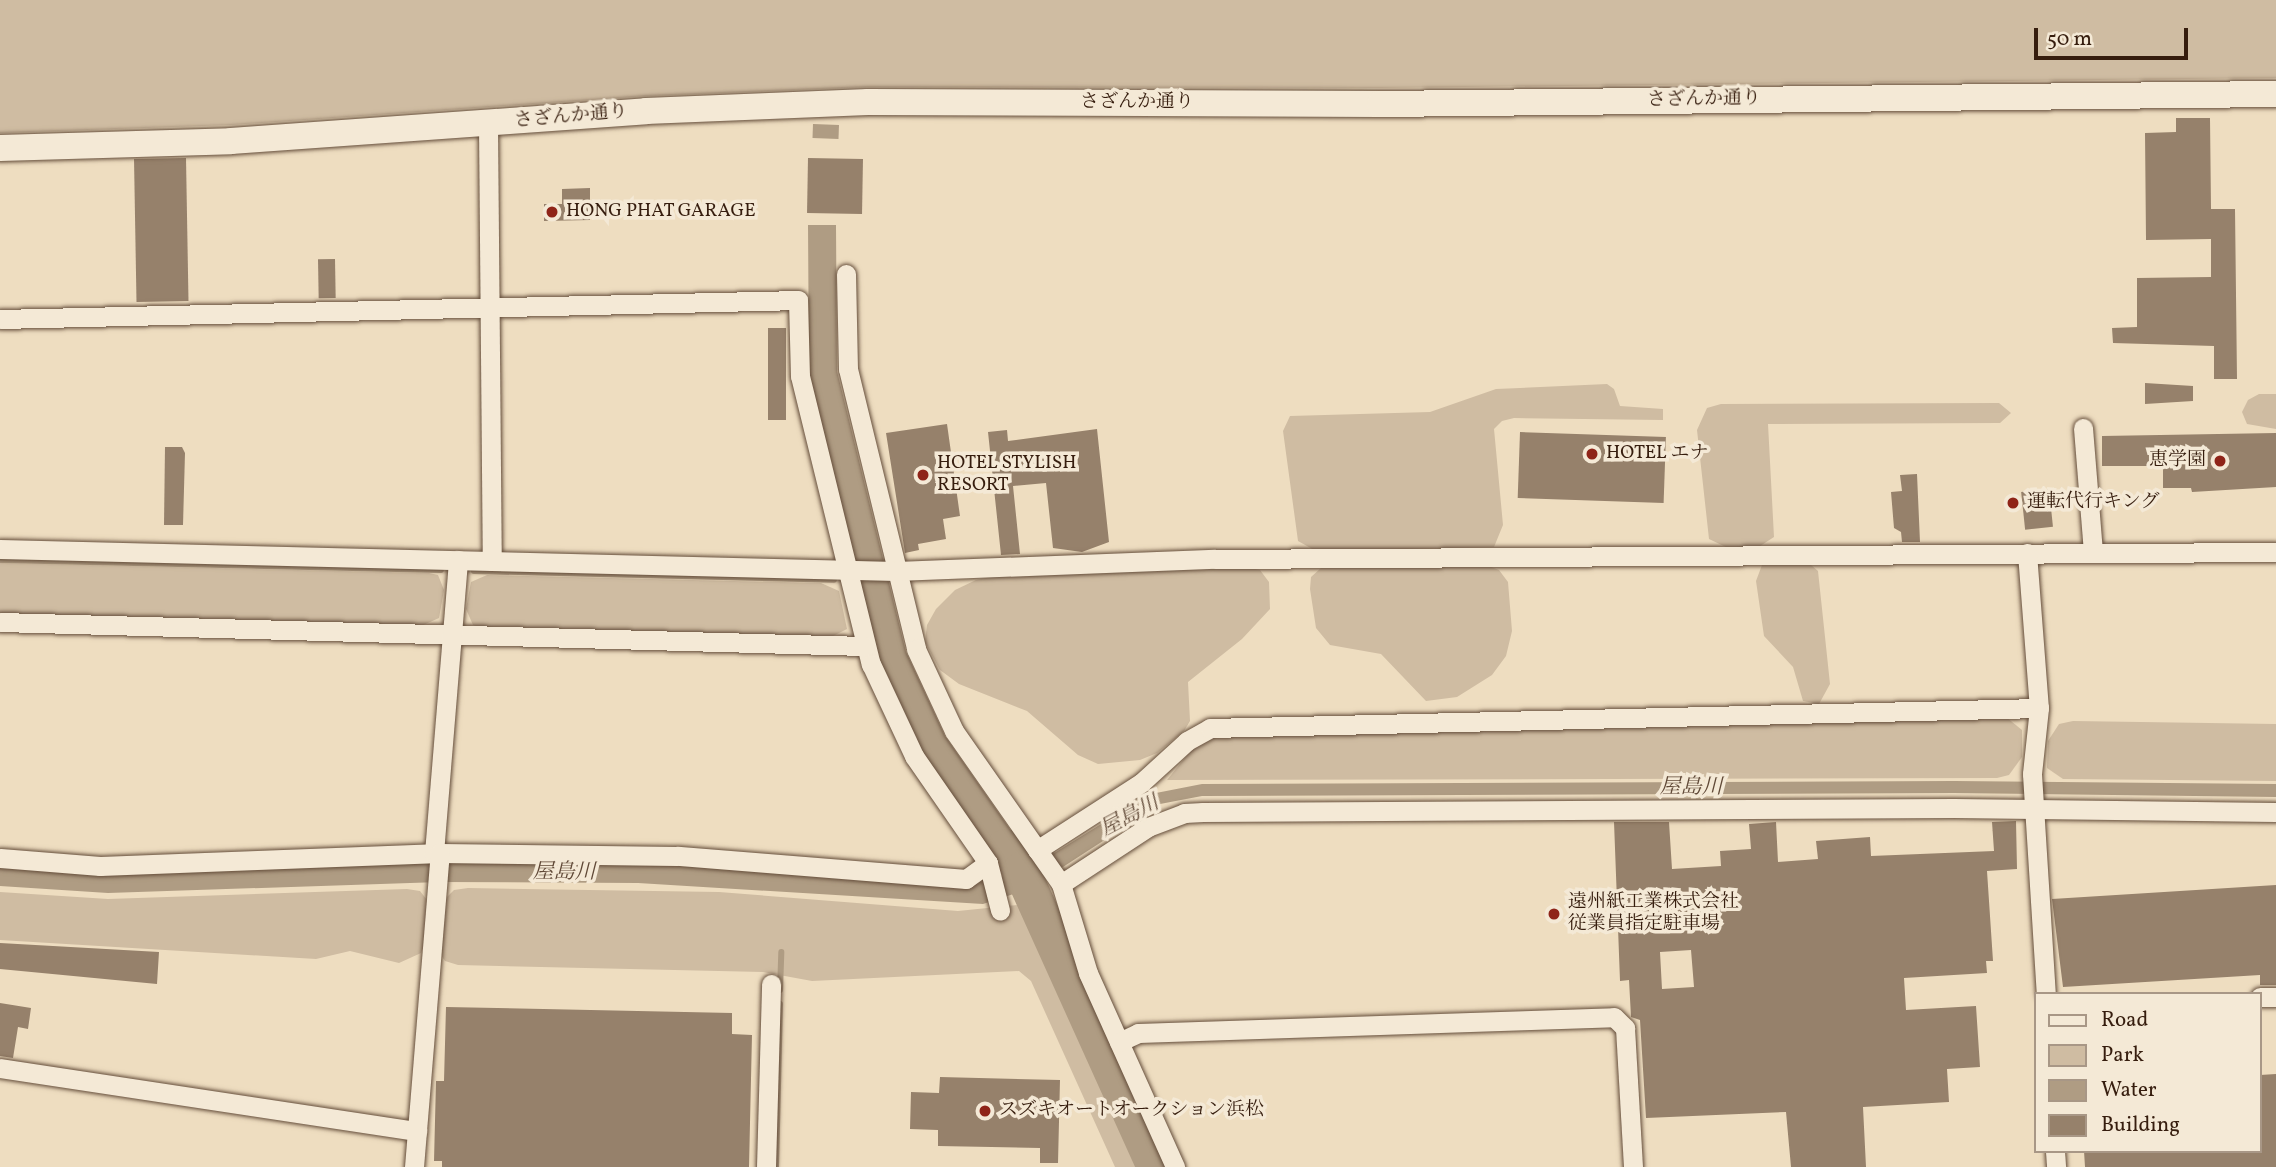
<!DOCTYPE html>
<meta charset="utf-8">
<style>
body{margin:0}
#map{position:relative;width:2276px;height:1167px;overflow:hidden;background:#eeddc0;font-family:Vollkorn,"Noto Serif JP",serif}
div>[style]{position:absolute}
.green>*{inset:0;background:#cfbca2}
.water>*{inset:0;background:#af9c83;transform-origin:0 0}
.stream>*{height:6px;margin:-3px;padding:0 3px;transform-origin:3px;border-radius:3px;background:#af9c83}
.river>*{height:37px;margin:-18.5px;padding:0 18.5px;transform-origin:18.5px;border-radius:18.5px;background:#af9c83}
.building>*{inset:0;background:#96816b;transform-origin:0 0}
.roads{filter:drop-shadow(0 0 2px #644d3a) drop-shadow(0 0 2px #644d3a)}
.street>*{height:19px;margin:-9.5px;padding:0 9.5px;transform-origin:9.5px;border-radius:9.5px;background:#f4e9d6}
.secondary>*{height:26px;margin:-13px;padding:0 13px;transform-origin:13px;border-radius:13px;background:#f4e9d6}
.dots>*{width:19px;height:19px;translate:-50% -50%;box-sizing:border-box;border:4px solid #f4e9d6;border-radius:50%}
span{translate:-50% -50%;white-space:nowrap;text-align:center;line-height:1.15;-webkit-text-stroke:7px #f4e9d6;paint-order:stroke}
.street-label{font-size:19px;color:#361d0e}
.poi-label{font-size:19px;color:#361d0e}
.left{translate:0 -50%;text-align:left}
.right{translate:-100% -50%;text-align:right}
.water-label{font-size:21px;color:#604937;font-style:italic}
.legend{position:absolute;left:2034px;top:992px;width:228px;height:161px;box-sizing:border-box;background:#f4e9d6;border:2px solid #a89786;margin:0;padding:9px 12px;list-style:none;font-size:21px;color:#361d0e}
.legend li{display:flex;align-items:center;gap:14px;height:35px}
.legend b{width:35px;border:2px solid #a89786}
.scale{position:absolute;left:2034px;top:28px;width:154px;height:32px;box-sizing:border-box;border:4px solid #361d0e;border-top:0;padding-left:9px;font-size:21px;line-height:24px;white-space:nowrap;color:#361d0e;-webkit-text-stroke:5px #f4e9d6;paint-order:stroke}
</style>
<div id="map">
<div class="green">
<i style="clip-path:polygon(0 0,2276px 0,2276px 78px,1380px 88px,867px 87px,646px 96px,231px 125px,0 133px)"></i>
<i style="clip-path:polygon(1607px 384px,1614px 389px,1620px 406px,1663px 409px,1663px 420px,1514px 418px,1502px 421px,1494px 429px,1503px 525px,1494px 547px,1316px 551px,1298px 541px,1283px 431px,1290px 416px,1430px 412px,1496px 389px)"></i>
<i style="clip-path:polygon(2259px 394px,2276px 394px,2276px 429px,2247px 424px,2242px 412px,2248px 400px)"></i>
<i style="clip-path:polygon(1999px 403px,2011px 413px,2000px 423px,1768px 424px,1774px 537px,1757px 548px,1728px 548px,1709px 539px,1697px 430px,1707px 408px,1721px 404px)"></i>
<i style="clip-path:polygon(0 563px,429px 573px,438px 575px,444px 590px,439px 618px,421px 626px,0 614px)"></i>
<i style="clip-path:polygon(1486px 565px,1499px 570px,1508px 582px,1512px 631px,1506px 656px,1492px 675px,1457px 697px,1426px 701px,1381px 654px,1330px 645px,1316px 628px,1310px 589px,1311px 577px,1321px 568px)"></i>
<i style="clip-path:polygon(1762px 565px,1811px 565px,1818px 571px,1830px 684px,1819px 704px,1803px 701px,1793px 667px,1764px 636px,1756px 581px)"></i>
<i style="clip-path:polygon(1246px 567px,1260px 570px,1269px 582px,1270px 609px,1242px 639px,1188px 682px,1190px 721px,1184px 731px,1157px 753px,1140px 760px,1098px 764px,1078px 755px,1027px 711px,959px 684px,940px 670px,925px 642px,927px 625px,936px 609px,955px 590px,976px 580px,999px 575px)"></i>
<i style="clip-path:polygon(487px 575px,821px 583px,839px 591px,847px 629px,831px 637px,482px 628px,473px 625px,466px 609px,471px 582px)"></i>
<i style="clip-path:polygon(2006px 717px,2022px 730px,2022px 757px,2009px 775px,1997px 778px,1167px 780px,1193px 748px,1213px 737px)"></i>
<i style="clip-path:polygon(2073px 721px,2276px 724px,2276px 781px,2063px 779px,2047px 768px,2048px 741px,2059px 724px)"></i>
<i style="clip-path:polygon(468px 888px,719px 892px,958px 911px,1017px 905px,1032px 917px,1145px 1167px,1115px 1167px,1031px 981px,1019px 971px,812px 981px,763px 972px,458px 965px,445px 961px,439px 952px,445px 899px,454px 890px)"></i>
<i style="clip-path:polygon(407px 889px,420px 891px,427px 900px,426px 941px,421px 953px,399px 963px,350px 951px,316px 959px,0 940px,0 892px,108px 899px)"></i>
</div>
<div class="water">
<i style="left:813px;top:124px;width:26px;height:14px;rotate:2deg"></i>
<i style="clip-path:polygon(808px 225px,836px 225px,837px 371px,906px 652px,945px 736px,1035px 865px,1135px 803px,1156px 793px,1202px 784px,1954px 781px,2276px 784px,2276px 797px,1954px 793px,1202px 796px,1160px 804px,1029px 889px,983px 904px,638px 883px,440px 882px,108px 893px,0 886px,0 867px,108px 875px,440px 863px,679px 866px,959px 887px,1001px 877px,1004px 869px,921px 751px,880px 661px,809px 375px)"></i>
</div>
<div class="stream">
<i style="left:0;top:560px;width:441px;rotate:1.3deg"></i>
<i style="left:474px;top:571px;width:360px;rotate:1.4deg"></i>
<i style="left:780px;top:990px;width:38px;rotate:-88deg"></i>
<i style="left:776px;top:1167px;width:163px;rotate:-88.6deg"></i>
</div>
<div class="river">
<i style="left:1005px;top:847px;width:28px;rotate:55deg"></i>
<i style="left:1021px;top:870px;width:326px;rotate:65.7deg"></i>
</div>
<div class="building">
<i style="clip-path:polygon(2176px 118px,2210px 118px,2211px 209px,2235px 209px,2237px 379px,2214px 379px,2214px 346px,2113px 343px,2112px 328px,2137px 327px,2137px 278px,2211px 277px,2211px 239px,2146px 240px,2145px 133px,2176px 132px)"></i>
<i style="left:186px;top:158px;width:143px;height:52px;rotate:89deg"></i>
<i style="left:808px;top:158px;width:55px;height:55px;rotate:1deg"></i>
<i style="clip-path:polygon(590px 188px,590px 220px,544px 221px,544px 204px,562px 204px,562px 189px)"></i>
<i style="left:335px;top:259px;width:39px;height:17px;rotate:89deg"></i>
<i style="left:768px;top:328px;width:18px;height:92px"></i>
<i style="clip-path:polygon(2145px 383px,2193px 386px,2193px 401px,2145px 404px)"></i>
<i style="clip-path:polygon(947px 424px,960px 516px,943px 519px,946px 539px,918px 544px,919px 550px,905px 553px,886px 433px)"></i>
<i style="clip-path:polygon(1097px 429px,1109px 542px,1082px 552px,1053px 548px,1046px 483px,1013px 486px,1020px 554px,1001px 555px,988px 432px,1007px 430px,1008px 441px)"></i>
<i style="left:1520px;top:432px;width:146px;height:66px;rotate:2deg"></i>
<i style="clip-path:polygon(2276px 433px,2276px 487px,2192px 492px,2191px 488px,2163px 488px,2163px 466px,2102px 466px,2102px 436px)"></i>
<i style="clip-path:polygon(165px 447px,182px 447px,185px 453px,183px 525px,164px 525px)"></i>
<i style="clip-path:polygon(1917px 474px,1920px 542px,1902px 542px,1901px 532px,1894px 528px,1891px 492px,1902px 491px,1900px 475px)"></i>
<i style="left:2049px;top:489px;width:38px;height:28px;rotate:84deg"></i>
<i style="clip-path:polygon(evenodd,2016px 821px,2017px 869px,1987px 871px,1993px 961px,1986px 961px,1987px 973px,1904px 978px,1906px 1010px,1976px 1006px,1980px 1067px,1947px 1069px,1949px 1102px,1863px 1107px,1866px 1167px,1791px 1167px,1786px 1112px,1646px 1118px,1640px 1020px,1631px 1017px,1629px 980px,1620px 981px,1614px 822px,1669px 822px,1672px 869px,1721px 866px,1720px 851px,1751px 849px,1749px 824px,1776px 822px,1778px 862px,1818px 859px,1816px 841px,1870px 837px,1871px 856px,1994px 851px,1992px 822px,2016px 821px,1691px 950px,1694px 987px,1662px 989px,1660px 952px,1691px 950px)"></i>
<i style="clip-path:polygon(2276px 885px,2276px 985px,2260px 985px,2260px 975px,2063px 987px,2052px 899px)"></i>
<i style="clip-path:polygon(0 943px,159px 952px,157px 984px,0 969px)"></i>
<i style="clip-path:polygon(0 1003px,31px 1008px,28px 1029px,18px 1027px,13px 1058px,0 1056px)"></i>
<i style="clip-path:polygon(446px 1007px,732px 1013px,732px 1034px,752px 1035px,749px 1167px,442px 1167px,442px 1161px,434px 1161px,436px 1081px,444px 1081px)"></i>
<i style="clip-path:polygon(2276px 1074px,2276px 1167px,2085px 1167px,2084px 1151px,2260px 1151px,2260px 1075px)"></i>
<i style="clip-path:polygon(940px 1077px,1060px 1080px,1058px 1163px,1040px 1163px,1040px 1148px,938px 1146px,938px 1130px,910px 1129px,911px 1092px,939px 1093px)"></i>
</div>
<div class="roads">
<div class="street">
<i style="left:488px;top:124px;width:437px;rotate:89.5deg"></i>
<i style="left:846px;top:274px;width:95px;rotate:88.8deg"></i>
<i style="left:848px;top:369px;width:288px;rotate:76.3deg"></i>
<i style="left:916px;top:649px;width:90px;rotate:65.1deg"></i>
<i style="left:954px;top:731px;width:187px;rotate:55deg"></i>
<i style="left:1061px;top:884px;width:93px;rotate:73.1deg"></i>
<i style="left:1088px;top:973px;width:213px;rotate:65.8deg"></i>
<i style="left:0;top:319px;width:798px;rotate:-1.36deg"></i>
<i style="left:798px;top:300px;width:76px;rotate:88.5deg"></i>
<i style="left:800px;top:376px;width:297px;rotate:76.2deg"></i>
<i style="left:871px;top:664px;width:102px;rotate:64.9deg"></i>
<i style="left:914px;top:756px;width:130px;rotate:55.3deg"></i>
<i style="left:988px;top:863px;width:27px;rotate:144deg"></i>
<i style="left:966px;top:879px;width:290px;rotate:-175.4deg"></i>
<i style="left:677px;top:856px;width:237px;rotate:-179.3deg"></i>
<i style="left:440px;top:853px;width:340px;rotate:177.8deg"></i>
<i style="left:100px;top:866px;width:100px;rotate:-175.4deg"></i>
<i style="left:2083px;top:428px;width:125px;rotate:85.4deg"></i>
<i style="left:0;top:549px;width:896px;rotate:1.41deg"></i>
<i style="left:896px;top:571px;width:319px;rotate:-2.2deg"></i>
<i style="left:1215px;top:559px;width:1061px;rotate:-0.38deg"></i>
<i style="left:2027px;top:553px;width:155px;rotate:85.6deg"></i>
<i style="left:2039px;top:708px;width:66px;rotate:96.1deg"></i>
<i style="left:2032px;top:774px;width:220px;rotate:86.4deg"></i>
<i style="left:0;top:622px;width:865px;rotate:1.59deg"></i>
<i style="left:1037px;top:850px;width:124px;rotate:-32.8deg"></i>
<i style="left:1141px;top:783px;width:62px;rotate:-42.4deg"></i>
<i style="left:1187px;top:741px;width:26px;rotate:-29deg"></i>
<i style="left:1210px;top:728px;width:829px;rotate:-1.38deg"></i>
<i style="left:434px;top:853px;width:294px;rotate:-85.3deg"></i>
<i style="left:988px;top:863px;width:49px;rotate:75.7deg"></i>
<i style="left:1061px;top:884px;width:104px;rotate:-33.2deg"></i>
<i style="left:1148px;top:827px;width:39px;rotate:-21deg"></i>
<i style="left:1184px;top:813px;width:19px;rotate:-3deg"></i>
<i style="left:1203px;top:812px;width:751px;rotate:-0.31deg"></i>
<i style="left:1954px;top:808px;width:322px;rotate:0.7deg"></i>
<i style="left:2260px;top:997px;width:16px"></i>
<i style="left:1119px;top:1042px;width:21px;rotate:-25deg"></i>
<i style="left:1138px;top:1033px;width:476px;rotate:-1.9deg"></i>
<i style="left:1614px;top:1017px;width:16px;rotate:45deg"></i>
<i style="left:1625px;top:1028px;width:139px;rotate:86.7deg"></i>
<i style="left:0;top:1068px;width:422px;rotate:8.6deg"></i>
<i style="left:2055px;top:1151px;width:16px;rotate:86deg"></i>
<i style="left:414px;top:1167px;width:315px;rotate:-85.3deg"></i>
<i style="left:766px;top:1167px;width:183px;rotate:-88.4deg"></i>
</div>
<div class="secondary">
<i style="left:0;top:148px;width:231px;rotate:-1.7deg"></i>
<i style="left:231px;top:141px;width:416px;rotate:-4.1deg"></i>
<i style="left:646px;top:111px;width:222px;rotate:-2.3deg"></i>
<i style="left:868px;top:102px;width:512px;rotate:0.22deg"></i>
<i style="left:1380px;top:104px;width:896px;rotate:-0.64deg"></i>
</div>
</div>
<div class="dots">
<i style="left:552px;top:212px;background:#8f2418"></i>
<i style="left:1592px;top:454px;background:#8f2418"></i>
<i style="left:2220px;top:461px;background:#8f2418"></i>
<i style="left:923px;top:475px;background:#8f2418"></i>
<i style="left:2013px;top:503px;background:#8f2418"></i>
<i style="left:1554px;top:914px;background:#8f2418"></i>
<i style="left:985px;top:1111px;background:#8f2418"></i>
</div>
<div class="street-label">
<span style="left:1704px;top:100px;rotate:-1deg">さざんか通り</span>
<span style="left:1137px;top:103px">さざんか通り</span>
<span style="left:571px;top:117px;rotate:-5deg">さざんか通り</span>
</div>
<div class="poi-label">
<span class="left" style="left:566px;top:212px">HONG PHAT GARAGE</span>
<span class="left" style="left:1606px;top:454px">HOTEL エナ</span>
<span class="right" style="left:2206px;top:461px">恵学園</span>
<span class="left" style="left:937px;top:475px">HOTEL STYLISH<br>RESORT</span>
<span class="left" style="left:2027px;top:503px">運転代行キング</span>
<span class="left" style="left:1568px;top:914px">遠州紙工業株式会社<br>従業員指定駐車場</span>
<span class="left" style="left:999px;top:1111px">スズキオートオークション浜松</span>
</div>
<div class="water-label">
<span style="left:1691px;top:788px">屋島川</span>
<span style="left:1130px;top:817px;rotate:-28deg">屋島川</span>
<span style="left:564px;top:873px">屋島川</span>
</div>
<ul class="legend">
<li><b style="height:9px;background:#f4e9d6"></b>Road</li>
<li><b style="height:19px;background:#cfbca2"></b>Park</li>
<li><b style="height:19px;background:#af9c83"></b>Water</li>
<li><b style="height:19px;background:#96816b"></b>Building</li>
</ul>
<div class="scale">50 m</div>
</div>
